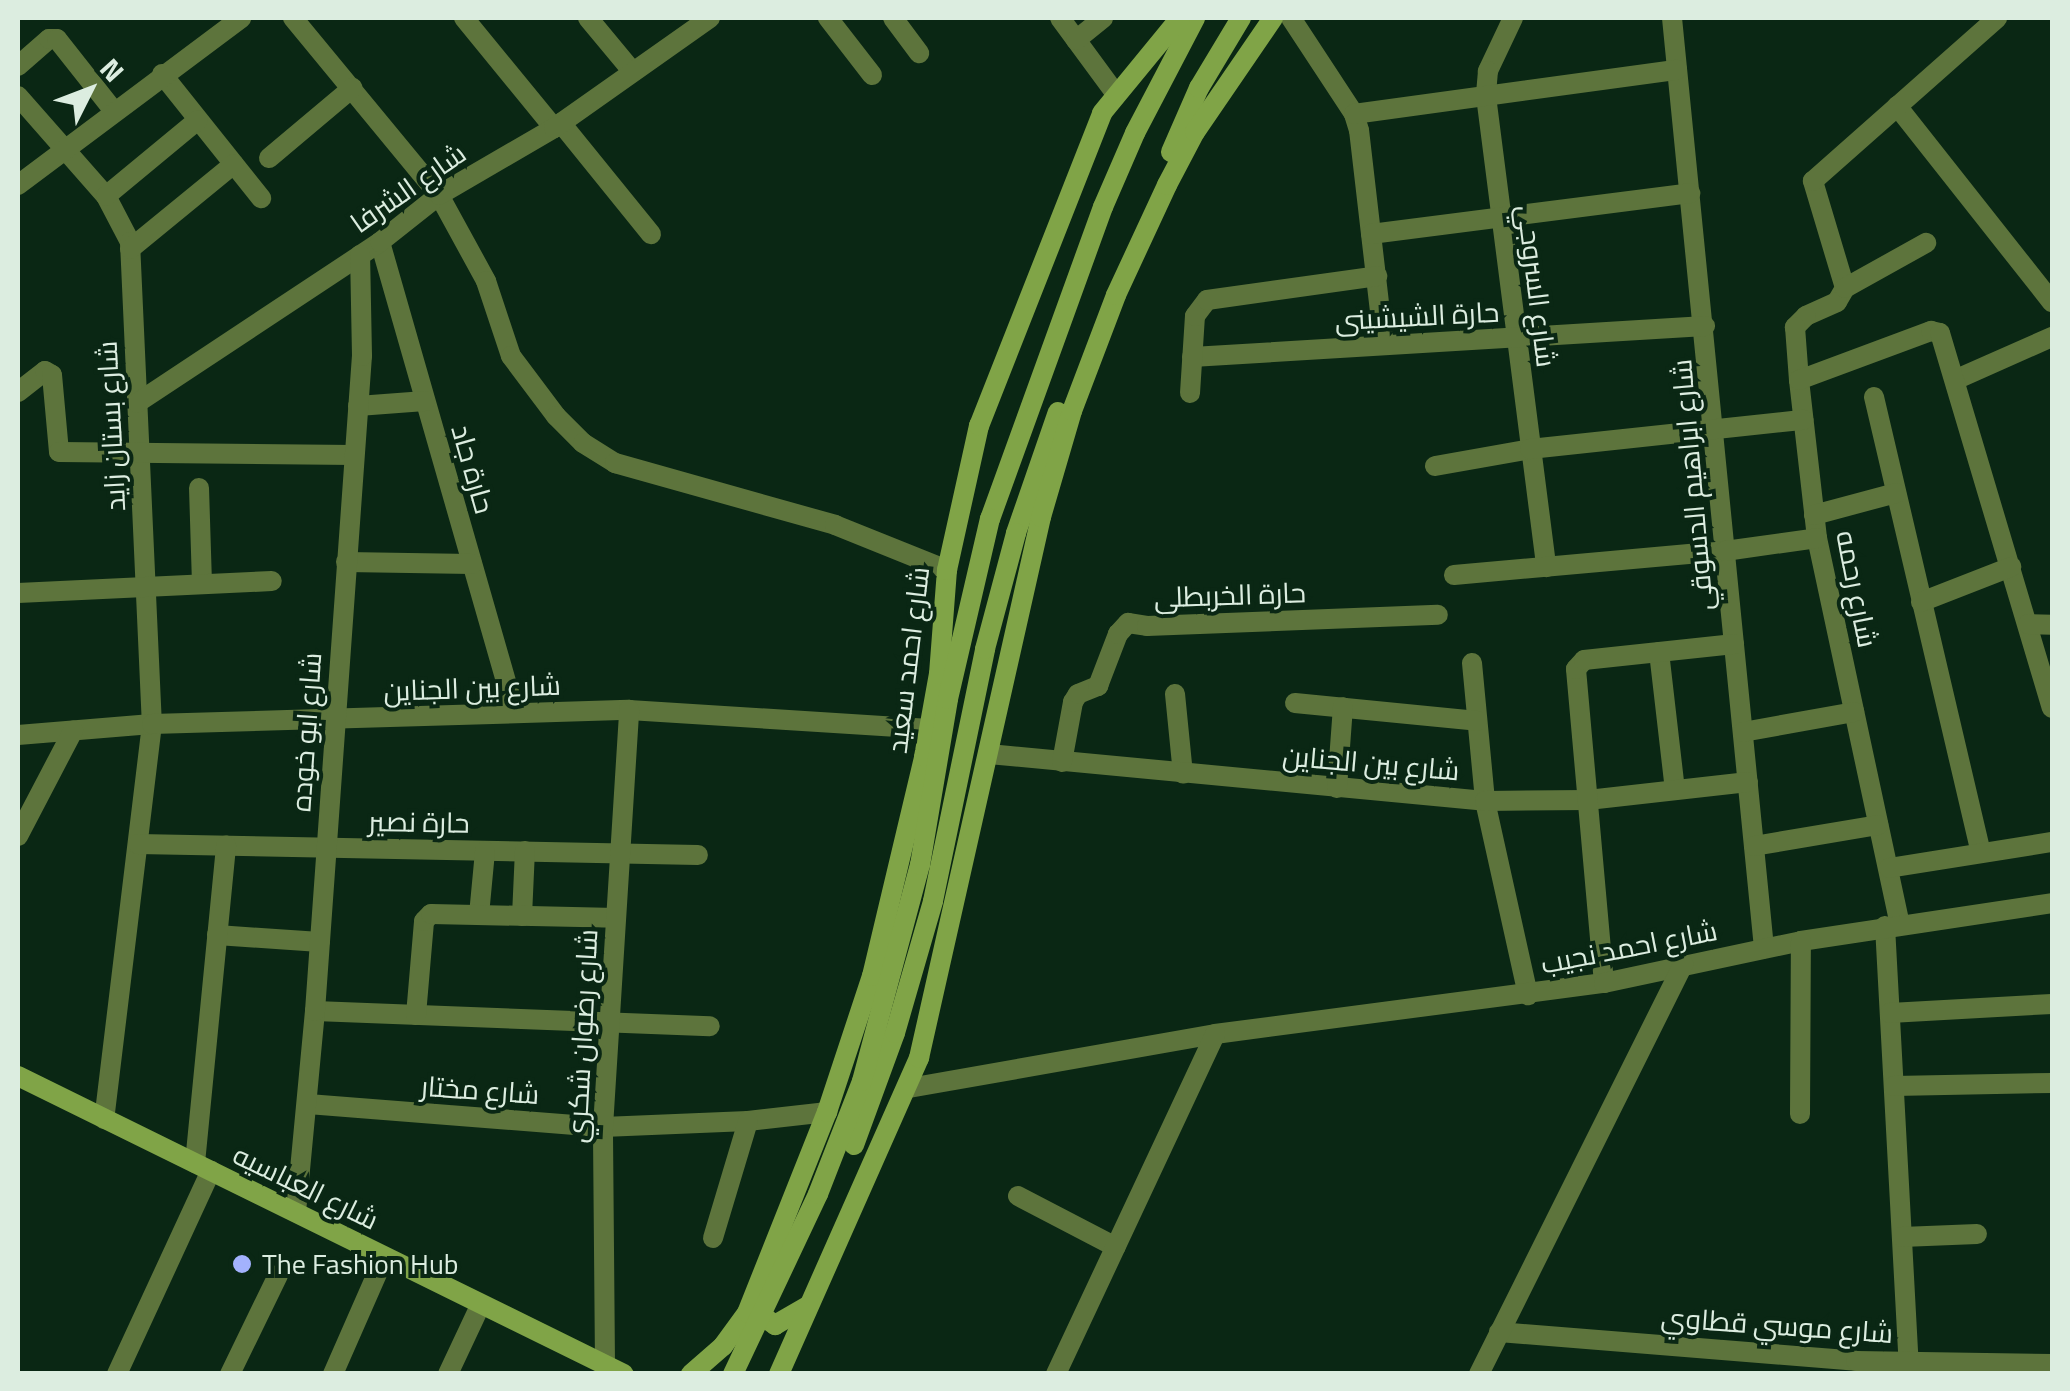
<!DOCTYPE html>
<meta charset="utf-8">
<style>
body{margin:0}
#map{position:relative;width:2070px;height:1391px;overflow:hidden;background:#0a2714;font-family:"Titillium Web",Cairo,sans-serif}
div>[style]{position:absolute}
.street>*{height:20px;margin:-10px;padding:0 10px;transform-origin:10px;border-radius:10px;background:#5d743c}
.secondary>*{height:20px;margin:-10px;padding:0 10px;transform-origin:10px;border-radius:10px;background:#80a447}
.secondary-bridge>*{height:20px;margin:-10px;padding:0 10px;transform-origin:10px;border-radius:10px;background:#80a447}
.dots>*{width:28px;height:28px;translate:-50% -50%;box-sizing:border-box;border:5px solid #0a2714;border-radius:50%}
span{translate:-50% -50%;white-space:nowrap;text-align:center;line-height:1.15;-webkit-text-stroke:8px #0a2714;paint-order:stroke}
.street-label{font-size:28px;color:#dcede0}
.poi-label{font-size:28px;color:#dcede0}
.left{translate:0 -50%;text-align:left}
.frame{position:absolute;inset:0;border:20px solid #dcede0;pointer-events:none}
.north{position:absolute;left:40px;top:40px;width:100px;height:100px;-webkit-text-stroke:8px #0a2714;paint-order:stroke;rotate:48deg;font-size:28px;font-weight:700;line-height:40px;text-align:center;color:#dcede0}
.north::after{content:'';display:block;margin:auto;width:35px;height:45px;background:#dcede0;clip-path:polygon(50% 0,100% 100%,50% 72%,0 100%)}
</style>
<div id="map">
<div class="street">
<i style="left:293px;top:18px;width:229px;rotate:50.5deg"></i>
<i style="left:439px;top:195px;width:98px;rotate:61.3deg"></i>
<i style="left:486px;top:281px;width:79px;rotate:71.6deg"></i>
<i style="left:511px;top:356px;width:75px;rotate:53.1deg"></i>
<i style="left:556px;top:416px;width:38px;rotate:45deg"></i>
<i style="left:583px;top:443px;width:38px;rotate:32deg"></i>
<i style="left:615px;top:463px;width:229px;rotate:15.7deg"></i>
<i style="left:835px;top:525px;width:121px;rotate:21.9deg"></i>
<i style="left:464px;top:18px;width:142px;rotate:50.7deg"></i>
<i style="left:588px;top:18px;width:70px;rotate:50.2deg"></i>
<i style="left:828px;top:18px;width:72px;rotate:52.3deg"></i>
<i style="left:893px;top:18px;width:44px;rotate:53.4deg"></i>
<i style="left:1060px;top:18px;width:93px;rotate:53.7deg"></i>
<i style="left:1291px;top:18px;width:115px;rotate:56.7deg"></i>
<i style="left:1354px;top:114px;width:17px;rotate:73deg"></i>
<i style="left:1359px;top:130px;width:216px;rotate:83.4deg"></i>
<i style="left:1513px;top:18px;width:59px;rotate:115.3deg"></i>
<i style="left:1488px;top:71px;width:25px;rotate:95deg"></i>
<i style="left:1486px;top:96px;width:475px;rotate:82.7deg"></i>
<i style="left:1672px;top:18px;width:935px;rotate:84.35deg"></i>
<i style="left:1076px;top:40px;width:35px;rotate:-39deg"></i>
<i style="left:18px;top:66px;width:41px;rotate:-41.1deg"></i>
<i style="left:49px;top:39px;width:8px"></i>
<i style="left:57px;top:39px;width:90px;rotate:51.7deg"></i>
<i style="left:162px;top:74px;width:159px;rotate:51.4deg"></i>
<i style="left:18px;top:96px;width:133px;rotate:48.7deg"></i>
<i style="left:106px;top:196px;width:52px;rotate:62.4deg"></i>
<i style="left:130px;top:242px;width:483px;rotate:87.4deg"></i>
<i style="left:152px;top:724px;width:398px;rotate:96.9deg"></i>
<i style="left:1897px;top:106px;width:250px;rotate:51.7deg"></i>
<i style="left:1354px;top:114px;width:326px;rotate:-7.8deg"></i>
<i style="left:561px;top:123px;width:143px;rotate:51deg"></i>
<i style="left:269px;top:158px;width:109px;rotate:-40.1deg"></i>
<i style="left:18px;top:185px;width:279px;rotate:-36.8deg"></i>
<i style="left:106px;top:196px;width:119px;rotate:-39.6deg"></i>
<i style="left:1371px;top:234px;width:322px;rotate:-7.3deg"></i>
<i style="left:380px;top:242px;width:489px;rotate:74deg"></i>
<i style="left:130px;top:249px;width:134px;rotate:-39.3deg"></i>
<i style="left:1845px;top:288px;width:16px;rotate:120deg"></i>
<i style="left:1837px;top:302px;width:34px;rotate:156deg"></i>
<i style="left:1806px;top:316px;width:16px;rotate:135deg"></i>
<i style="left:1795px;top:327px;width:53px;rotate:85.7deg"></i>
<i style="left:1799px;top:380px;width:159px;rotate:83.5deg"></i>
<i style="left:1817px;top:538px;width:396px;rotate:77.9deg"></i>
<i style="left:1845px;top:288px;width:112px;rotate:-106.7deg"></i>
<i style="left:1813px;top:181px;width:246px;rotate:-41.5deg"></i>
<i style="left:1845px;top:288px;width:93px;rotate:-29.1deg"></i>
<i style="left:1192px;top:357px;width:514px;rotate:-3.46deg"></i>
<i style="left:1957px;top:379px;width:104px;rotate:-23.9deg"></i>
<i style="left:1799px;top:380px;width:141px;rotate:-20.4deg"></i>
<i style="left:1931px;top:331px;width:9px;rotate:13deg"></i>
<i style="left:1940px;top:333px;width:391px;rotate:73.4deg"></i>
<i style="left:18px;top:392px;width:34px;rotate:-38deg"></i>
<i style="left:45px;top:371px;width:8px;rotate:30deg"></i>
<i style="left:52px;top:375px;width:77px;rotate:84.8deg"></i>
<i style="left:59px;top:452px;width:295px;rotate:0.6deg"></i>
<i style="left:1190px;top:393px;width:77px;rotate:-86.3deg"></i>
<i style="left:1195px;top:316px;width:20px;rotate:-53deg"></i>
<i style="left:1207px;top:300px;width:172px;rotate:-8deg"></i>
<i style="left:1874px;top:397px;width:468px;rotate:76.8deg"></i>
<i style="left:137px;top:403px;width:291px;rotate:-33.5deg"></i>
<i style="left:380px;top:242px;width:75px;rotate:-38.5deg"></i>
<i style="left:439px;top:195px;width:133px;rotate:-30.2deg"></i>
<i style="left:554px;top:128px;width:191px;rotate:-35.2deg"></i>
<i style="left:358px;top:406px;width:67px;rotate:-4.3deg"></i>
<i style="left:1435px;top:466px;width:97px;rotate:-10.1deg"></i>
<i style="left:1530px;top:449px;width:275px;rotate:-6.1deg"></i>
<i style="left:199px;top:488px;width:96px;rotate:88.2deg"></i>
<i style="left:1814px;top:515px;width:85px;rotate:-15deg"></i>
<i style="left:346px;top:562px;width:126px;rotate:0.9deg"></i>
<i style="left:1454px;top:575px;width:272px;rotate:-5.1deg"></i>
<i style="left:1725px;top:551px;width:93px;rotate:-8deg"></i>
<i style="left:18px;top:593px;width:254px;rotate:-2.7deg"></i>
<i style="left:1921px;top:602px;width:97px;rotate:-21.3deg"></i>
<i style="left:2028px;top:624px;width:24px;rotate:2deg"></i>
<i style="left:1659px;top:652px;width:139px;rotate:83.4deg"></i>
<i style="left:1472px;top:663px;width:139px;rotate:84.6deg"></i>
<i style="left:1485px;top:801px;width:199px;rotate:77.5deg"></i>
<i style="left:1175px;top:694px;width:80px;rotate:84.3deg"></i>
<i style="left:1295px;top:703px;width:183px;rotate:5.6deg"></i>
<i style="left:1743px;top:732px;width:113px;rotate:-10.2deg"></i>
<i style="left:18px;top:735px;width:134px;rotate:-4.7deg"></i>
<i style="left:152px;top:724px;width:477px;rotate:-1.7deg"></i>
<i style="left:629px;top:710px;width:301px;rotate:3.6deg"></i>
<i style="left:989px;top:754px;width:498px;rotate:5.4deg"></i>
<i style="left:1485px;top:801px;width:103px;rotate:-0.6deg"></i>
<i style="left:1588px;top:800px;width:161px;rotate:-6.4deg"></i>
<i style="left:1062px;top:762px;width:61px;rotate:-79.6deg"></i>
<i style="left:1073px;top:702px;width:9px;rotate:-58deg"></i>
<i style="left:1078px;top:694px;width:22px;rotate:-22deg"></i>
<i style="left:1098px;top:686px;width:56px;rotate:-69deg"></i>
<i style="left:1118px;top:634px;width:15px;rotate:-48deg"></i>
<i style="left:1128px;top:623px;width:19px;rotate:9deg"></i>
<i style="left:1147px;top:626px;width:291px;rotate:-2.2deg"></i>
<i style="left:1337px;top:788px;width:81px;rotate:-85.8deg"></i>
<i style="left:18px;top:836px;width:119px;rotate:-62.4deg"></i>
<i style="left:138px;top:844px;width:560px;rotate:1.13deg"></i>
<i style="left:1754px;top:846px;width:126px;rotate:-9.6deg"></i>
<i style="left:1889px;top:868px;width:165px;rotate:-9.1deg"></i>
<i style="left:479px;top:915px;width:64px;rotate:-84.6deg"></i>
<i style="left:522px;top:916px;width:65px;rotate:-87.4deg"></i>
<i style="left:1885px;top:926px;width:449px;rotate:86.9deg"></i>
<i style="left:217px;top:935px;width:103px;rotate:3.9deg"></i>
<i style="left:1604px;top:983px;width:315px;rotate:-95.1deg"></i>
<i style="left:1576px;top:669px;width:12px;rotate:-48deg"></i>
<i style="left:1584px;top:660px;width:151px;rotate:-6.1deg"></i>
<i style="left:315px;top:1011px;width:395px;rotate:2.2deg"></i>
<i style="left:1890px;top:1013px;width:162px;rotate:-3.2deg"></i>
<i style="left:416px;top:1015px;width:94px;rotate:-85.1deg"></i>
<i style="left:424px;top:921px;width:10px;rotate:-45deg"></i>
<i style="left:431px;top:914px;width:185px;rotate:1.2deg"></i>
<i style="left:1894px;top:1086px;width:158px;rotate:-1.1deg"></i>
<i style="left:909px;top:1088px;width:311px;rotate:-10deg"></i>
<i style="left:1215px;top:1034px;width:392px;rotate:-7.5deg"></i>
<i style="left:1604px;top:983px;width:201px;rotate:-12deg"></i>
<i style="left:1801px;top:941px;width:254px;rotate:-8.6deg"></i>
<i style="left:308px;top:1104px;width:296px;rotate:4.5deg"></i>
<i style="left:603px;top:1127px;width:145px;rotate:-2.4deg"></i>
<i style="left:748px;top:1121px;width:80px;rotate:-6.5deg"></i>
<i style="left:1800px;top:1114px;width:173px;rotate:-89.7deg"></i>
<i style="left:195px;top:1163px;width:319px;rotate:-84.4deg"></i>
<i style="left:1018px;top:1196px;width:110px;rotate:27.5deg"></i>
<i style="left:296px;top:1212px;width:202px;rotate:-84.6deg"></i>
<i style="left:315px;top:1011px;width:657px;rotate:-85.9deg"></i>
<i style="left:362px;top:356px;width:101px;rotate:-91.1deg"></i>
<i style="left:1902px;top:1237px;width:75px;rotate:-2.3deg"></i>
<i style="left:713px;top:1238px;width:122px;rotate:-73.3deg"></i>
<i style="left:1499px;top:1332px;width:358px;rotate:4.6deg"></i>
<i style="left:1856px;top:1361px;width:196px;rotate:0.9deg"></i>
<i style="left:605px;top:1364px;width:237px;rotate:-90.5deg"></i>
<i style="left:603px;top:1127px;width:418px;rotate:-86.4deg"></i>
<i style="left:117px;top:1374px;width:224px;rotate:-65.2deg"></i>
<i style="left:230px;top:1374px;width:110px;rotate:-64.1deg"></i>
<i style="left:333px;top:1374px;width:115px;rotate:-66.3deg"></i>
<i style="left:448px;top:1374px;width:77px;rotate:-64.8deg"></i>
<i style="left:1056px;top:1374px;width:375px;rotate:-64.9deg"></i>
<i style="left:1479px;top:1374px;width:458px;rotate:-63.5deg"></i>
</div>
<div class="secondary">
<i style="left:1171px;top:152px;width:70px;rotate:-66.4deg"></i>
<i style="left:1199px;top:88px;width:82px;rotate:-59deg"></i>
<i style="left:990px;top:519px;width:332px;rotate:-70.1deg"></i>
<i style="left:1103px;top:207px;width:81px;rotate:-66.6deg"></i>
<i style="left:1135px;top:133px;width:130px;rotate:-62.4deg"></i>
<i style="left:1016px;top:533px;width:128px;rotate:-70.9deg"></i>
<i style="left:18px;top:1076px;width:675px;rotate:26.19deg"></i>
<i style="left:757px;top:1301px;width:17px;rotate:66deg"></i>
<i style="left:764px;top:1317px;width:14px;rotate:36deg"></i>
<i style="left:775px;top:1325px;width:38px;rotate:-30deg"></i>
<i style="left:691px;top:1374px;width:43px;rotate:-41.2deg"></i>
<i style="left:723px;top:1346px;width:41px;rotate:-54deg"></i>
<i style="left:747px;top:1313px;width:216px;rotate:-68.3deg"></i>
<i style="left:827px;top:1112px;width:143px;rotate:-71.7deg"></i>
<i style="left:872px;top:976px;width:225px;rotate:-76.6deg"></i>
<i style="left:924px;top:757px;width:84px;rotate:-79.8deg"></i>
<i style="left:939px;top:674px;width:104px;rotate:-85.6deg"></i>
<i style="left:947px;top:570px;width:148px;rotate:-77.5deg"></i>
<i style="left:979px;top:426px;width:336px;rotate:-68.5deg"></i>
<i style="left:1102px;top:113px;width:123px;rotate:-50.6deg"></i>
<i style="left:779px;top:1374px;width:346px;rotate:-66.1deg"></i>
<i style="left:919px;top:1058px;width:555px;rotate:-77.29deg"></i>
<i style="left:1041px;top:517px;width:110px;rotate:-73.7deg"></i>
<i style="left:1072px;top:411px;width:124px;rotate:-69.2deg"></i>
<i style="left:1116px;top:295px;width:121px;rotate:-65.1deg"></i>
<i style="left:1167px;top:185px;width:60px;rotate:-62.2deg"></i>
<i style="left:1195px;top:132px;width:138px;rotate:-55.6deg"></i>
</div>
<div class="secondary-bridge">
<i style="left:854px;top:1145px;width:119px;rotate:-69.9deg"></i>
<i style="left:895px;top:1033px;width:137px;rotate:-73.9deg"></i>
<i style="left:933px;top:901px;width:257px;rotate:-78.3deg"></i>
<i style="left:985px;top:649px;width:120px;rotate:-75deg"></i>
<i style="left:733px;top:1374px;width:199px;rotate:-64.7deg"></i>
<i style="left:818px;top:1194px;width:121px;rotate:-68.7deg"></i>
<i style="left:862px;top:1081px;width:224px;rotate:-75deg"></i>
<i style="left:920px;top:865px;width:168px;rotate:-80.4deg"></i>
<i style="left:948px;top:699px;width:185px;rotate:-76.9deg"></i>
</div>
<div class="dots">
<i style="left:242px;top:1264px;background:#a3b2fd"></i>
</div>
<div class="street-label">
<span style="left:408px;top:188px;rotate:-35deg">شارع الشرفا</span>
<span style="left:1537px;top:286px;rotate:83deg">شارع السروجي</span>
<span style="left:1417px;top:316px;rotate:-3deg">حارة الشيشينى</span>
<span style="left:111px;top:426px;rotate:-93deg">شارع بستان زايد</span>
<span style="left:473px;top:469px;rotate:74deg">حارة جاد</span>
<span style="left:1692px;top:485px;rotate:-95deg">شارع ابراهيم الدسوقي</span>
<span style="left:1857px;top:589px;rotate:79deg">شارع رحمه</span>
<span style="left:1230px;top:595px;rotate:-2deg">حارة الخربطلى</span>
<span style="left:908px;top:660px;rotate:-83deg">شارع احمد سعيد</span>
<span style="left:472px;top:688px;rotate:-2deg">شارع بين الجناين</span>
<span style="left:306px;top:732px;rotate:-86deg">شارع ابو خوده</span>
<span style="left:1371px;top:763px;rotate:5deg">شارع بين الجناين</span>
<span style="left:419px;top:822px;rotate:1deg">حارة نصير</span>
<span style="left:1629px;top:947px;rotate:-11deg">شارع احمد نجيب</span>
<span style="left:582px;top:1036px;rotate:-87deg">شارع رضوان شكري</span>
<span style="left:480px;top:1090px;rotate:4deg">شارع مختار</span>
<span style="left:306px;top:1187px;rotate:26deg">شارع العباسيه</span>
<span style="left:1777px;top:1325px;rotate:4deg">شارع موسي قطاوي</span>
</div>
<div class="poi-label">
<span class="left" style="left:262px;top:1264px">The Fashion Hub</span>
</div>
<div class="frame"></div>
<div class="north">N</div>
</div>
